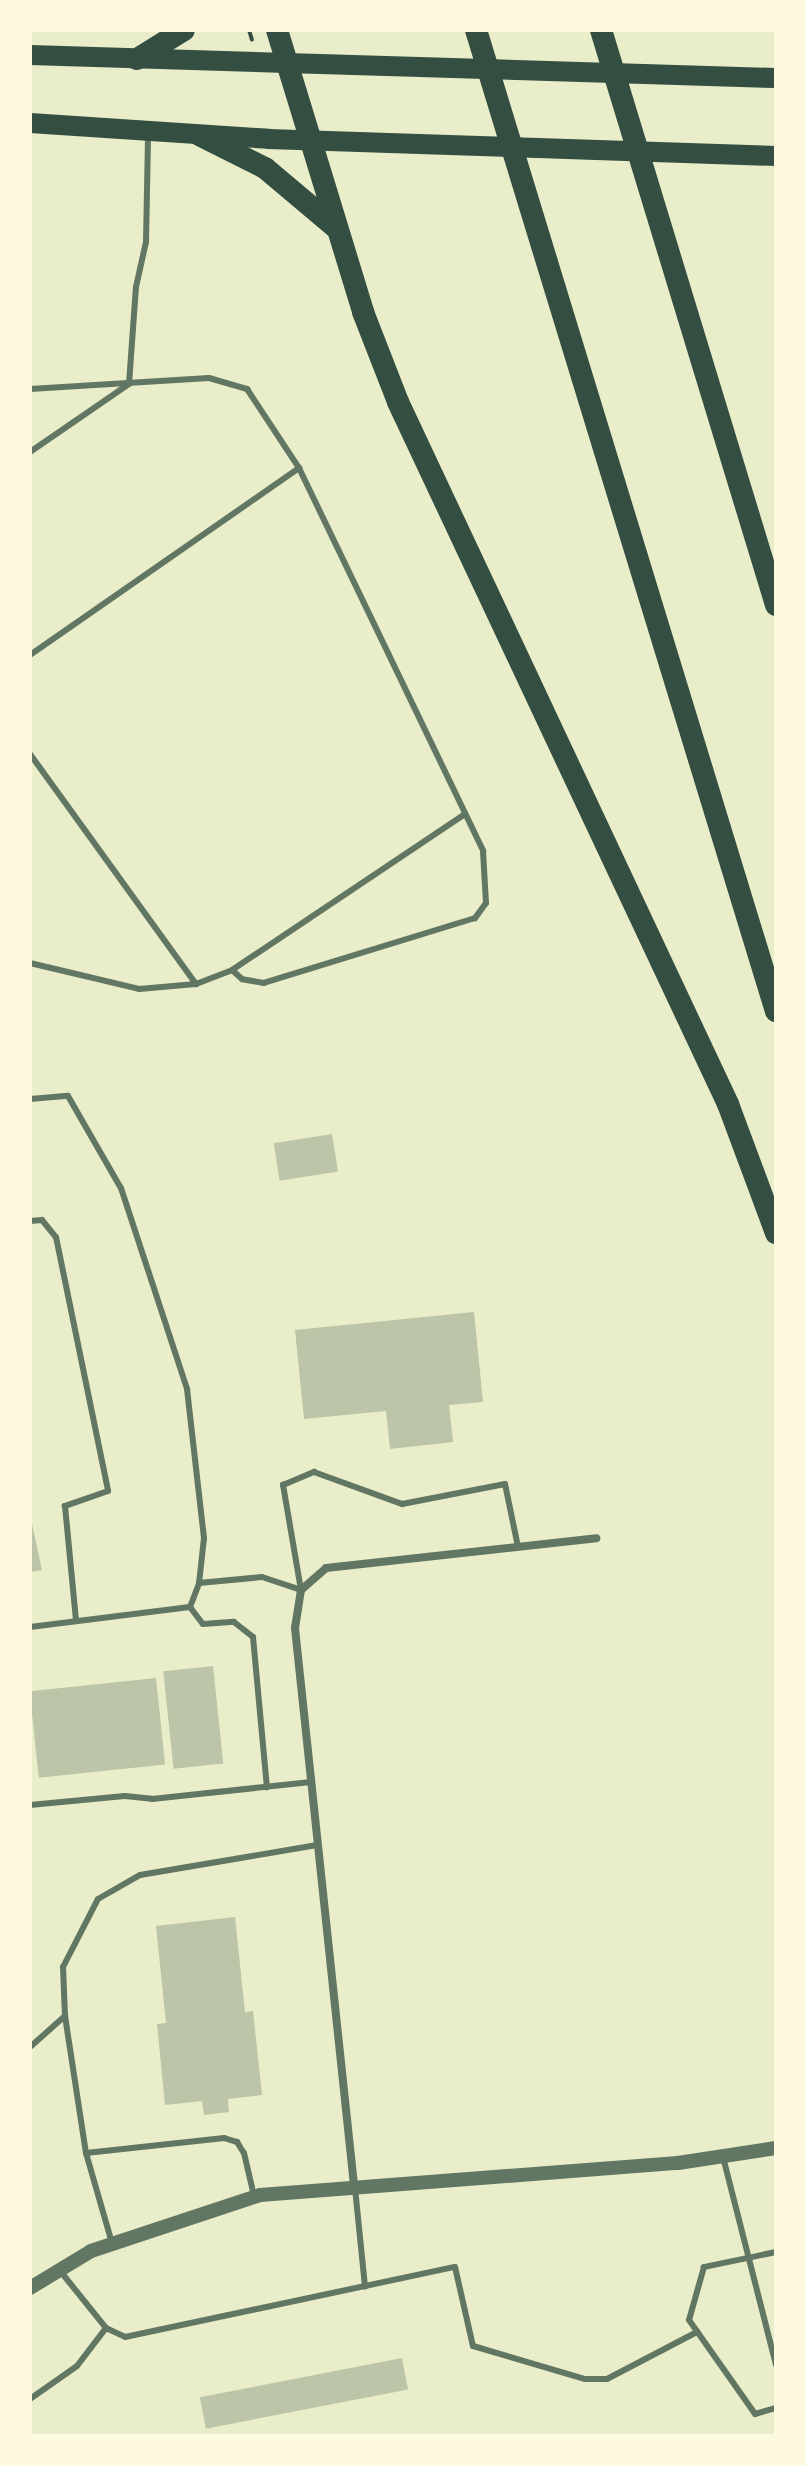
<!DOCTYPE html>
<style>
body{margin:0}
#map{position:relative;width:806px;height:2466px;overflow:hidden;background:#e9edc9;font-family:"DejaVu Sans",sans-serif}
div>[style]{position:absolute}
.building>*{inset:0;background:#bcc5a7;transform-origin:0 0}
.path>*{height:4px;margin:-2px;padding:0 2px;transform-origin:2px;border-radius:2px;background:#344e41}
.service>*{height:6px;margin:-3px;padding:0 3px;transform-origin:3px;border-radius:3px;background:#617663}
.minor>*{height:8px;margin:-4px;padding:0 4px;transform-origin:4px;border-radius:4px;background:#617663}
.tertiary>*{height:14px;margin:-7px;padding:0 7px;transform-origin:7px;border-radius:7px;background:#617663}
.trunk>*{height:20px;margin:-10px;padding:0 10px;transform-origin:10px;border-radius:10px;background:#344e41}
.motorway>*{height:22px;margin:-11px;padding:0 11px;transform-origin:11px;border-radius:11px;background:#344e41}
span{translate:-50% -50%;white-space:nowrap;text-align:center;line-height:1.15;-webkit-text-stroke:6px #fefae0;paint-order:stroke}
.frame{position:absolute;inset:0;border:32px solid #fefae0;pointer-events:none}
</style>
<div id="map">
<div class="building">
<i style="left:332px;top:1134px;width:38px;height:59px;rotate:81deg"></i>
<i style="clip-path:polygon(474px 1312px,483px 1402px,449px 1405px,453px 1442px,390px 1449px,386px 1411px,304px 1419px,295px 1330px)"></i>
<i style="clip-path:polygon(30px 1515px,42px 1570px,30px 1572px)"></i>
<i style="left:213px;top:1666px;width:98px;height:50px;rotate:84deg"></i>
<i style="left:156px;top:1678px;width:87px;height:127px;rotate:84deg"></i>
<i style="clip-path:polygon(235px 1917px,245px 2012px,253px 2011px,262px 2095px,228px 2099px,229px 2112px,204px 2115px,202px 2101px,165px 2105px,157px 2024px,166px 2023px,156px 1926px)"></i>
<i style="left:402px;top:2358px;width:32px;height:206px;rotate:79deg"></i>
</div>
<div class="path">
<i style="left:249px;top:30px;width:10px;rotate:73deg"></i>
</div>
<div class="service">
<i style="left:30px;top:389px;width:179px;rotate:-3.5deg"></i>
<i style="left:209px;top:378px;width:40px;rotate:16deg"></i>
<i style="left:247px;top:389px;width:95px;rotate:56.6deg"></i>
<i style="left:299px;top:468px;width:425px;rotate:64.3deg"></i>
<i style="left:483px;top:851px;width:52px;rotate:86.7deg"></i>
<i style="left:486px;top:903px;width:19px;rotate:126deg"></i>
<i style="left:475px;top:918px;width:221px;rotate:162.9deg"></i>
<i style="left:264px;top:983px;width:22px;rotate:-170deg"></i>
<i style="left:242px;top:979px;width:13px;rotate:-138deg"></i>
<i style="left:30px;top:452px;width:120px;rotate:-34.5deg"></i>
<i style="left:129px;top:384px;width:97px;rotate:-85.9deg"></i>
<i style="left:136px;top:287px;width:46px;rotate:-77.5deg"></i>
<i style="left:146px;top:242px;width:109px;rotate:-88.9deg"></i>
<i style="left:30px;top:655px;width:328px;rotate:-34.8deg"></i>
<i style="left:30px;top:754px;width:284px;rotate:54.2deg"></i>
<i style="left:196px;top:984px;width:39px;rotate:-21deg"></i>
<i style="left:232px;top:970px;width:280px;rotate:-33.8deg"></i>
<i style="left:30px;top:963px;width:112px;rotate:13.4deg"></i>
<i style="left:139px;top:989px;width:57px;rotate:-5deg"></i>
<i style="left:30px;top:1099px;width:38px;rotate:-5deg"></i>
<i style="left:68px;top:1096px;width:106px;rotate:60.1deg"></i>
<i style="left:121px;top:1188px;width:212px;rotate:71.8deg"></i>
<i style="left:187px;top:1389px;width:150px;rotate:83.5deg"></i>
<i style="left:204px;top:1538px;width:45px;rotate:96.3deg"></i>
<i style="left:199px;top:1583px;width:63px;rotate:-5.4deg"></i>
<i style="left:262px;top:1577px;width:41px;rotate:18.4deg"></i>
<i style="left:301px;top:1590px;width:107px;rotate:-99.7deg"></i>
<i style="left:283px;top:1485px;width:34px;rotate:-23deg"></i>
<i style="left:314px;top:1472px;width:94px;rotate:20deg"></i>
<i style="left:402px;top:1504px;width:105px;rotate:-11deg"></i>
<i style="left:505px;top:1484px;width:64px;rotate:78.3deg"></i>
<i style="left:30px;top:1221px;width:12px;rotate:-5deg"></i>
<i style="left:42px;top:1220px;width:22px;rotate:51deg"></i>
<i style="left:56px;top:1237px;width:259px;rotate:78.4deg"></i>
<i style="left:108px;top:1491px;width:46px;rotate:160.8deg"></i>
<i style="left:65px;top:1506px;width:115px;rotate:84.5deg"></i>
<i style="left:190px;top:1607px;width:21px;rotate:53deg"></i>
<i style="left:203px;top:1624px;width:31px;rotate:-4deg"></i>
<i style="left:234px;top:1622px;width:24px;rotate:38deg"></i>
<i style="left:253px;top:1637px;width:151px;rotate:84.7deg"></i>
<i style="left:190px;top:1607px;width:26px;rotate:-69deg"></i>
<i style="left:30px;top:1627px;width:161px;rotate:-7.1deg"></i>
<i style="left:30px;top:1805px;width:95px;rotate:-5.4deg"></i>
<i style="left:125px;top:1796px;width:27px;rotate:6deg"></i>
<i style="left:152px;top:1799px;width:160px;rotate:-6.1deg"></i>
<i style="left:65px;top:2016px;width:139px;rotate:81.3deg"></i>
<i style="left:86px;top:2153px;width:94px;rotate:73.9deg"></i>
<i style="left:30px;top:2047px;width:47px;rotate:-41.5deg"></i>
<i style="left:65px;top:2016px;width:49px;rotate:-92.3deg"></i>
<i style="left:63px;top:1967px;width:76px;rotate:-62.8deg"></i>
<i style="left:98px;top:1899px;width:48px;rotate:-29.7deg"></i>
<i style="left:140px;top:1875px;width:181px;rotate:-9.6deg"></i>
<i style="left:86px;top:2153px;width:139px;rotate:-6.2deg"></i>
<i style="left:224px;top:2138px;width:14px;rotate:17deg"></i>
<i style="left:237px;top:2142px;width:13px;rotate:58deg"></i>
<i style="left:244px;top:2153px;width:44px;rotate:76.9deg"></i>
<i style="left:723px;top:2157px;width:215px;rotate:75.7deg"></i>
<i style="left:355px;top:2188px;width:99px;rotate:84.2deg"></i>
<i style="left:776px;top:2252px;width:74px;rotate:168.2deg"></i>
<i style="left:704px;top:2267px;width:55px;rotate:105.8deg"></i>
<i style="left:689px;top:2320px;width:115px;rotate:54.9deg"></i>
<i style="left:755px;top:2414px;width:22px;rotate:-16deg"></i>
<i style="left:61px;top:2272px;width:72px;rotate:51.2deg"></i>
<i style="left:106px;top:2328px;width:21px;rotate:25deg"></i>
<i style="left:125px;top:2337px;width:337px;rotate:-12deg"></i>
<i style="left:455px;top:2267px;width:81px;rotate:77.2deg"></i>
<i style="left:473px;top:2346px;width:117px;rotate:16.4deg"></i>
<i style="left:585px;top:2379px;width:22px"></i>
<i style="left:607px;top:2379px;width:102px;rotate:-27.6deg"></i>
<i style="left:30px;top:2399px;width:57px;rotate:-35.1deg"></i>
<i style="left:77px;top:2366px;width:48px;rotate:-52.7deg"></i>
</div>
<div class="minor">
<i style="left:354px;top:2185px;width:560px;rotate:-96.05deg"></i>
<i style="left:295px;top:1628px;width:38px;rotate:-81deg"></i>
<i style="left:301px;top:1590px;width:33px;rotate:-41deg"></i>
<i style="left:326px;top:1568px;width:272px;rotate:-6.3deg"></i>
</div>
<div class="tertiary">
<i style="left:30px;top:2288px;width:71px;rotate:-31.2deg"></i>
<i style="left:91px;top:2251px;width:178px;rotate:-18.3deg"></i>
<i style="left:260px;top:2195px;width:419px;rotate:-4.4deg"></i>
<i style="left:678px;top:2163px;width:99px;rotate:-8.7deg"></i>
</div>
<div class="trunk">
<i style="left:30px;top:55px;width:746px;rotate:1.77deg"></i>
<i style="left:30px;top:123px;width:239px;rotate:3.8deg"></i>
<i style="left:268px;top:139px;width:508px;rotate:1.92deg"></i>
</div>
<div class="motorway">
<i style="left:277px;top:30px;width:295px;rotate:73deg"></i>
<i style="left:363px;top:312px;width:97px;rotate:68.7deg"></i>
<i style="left:398px;top:402px;width:776px;rotate:64.82deg"></i>
<i style="left:728px;top:1104px;width:138px;rotate:69.6deg"></i>
<i style="left:476px;top:30px;width:1026px;rotate:73deg"></i>
<i style="left:601px;top:30px;width:601px;rotate:73.07deg"></i>
<i style="left:137px;top:59px;width:55px;rotate:-31.7deg"></i>
<i style="left:201px;top:136px;width:72px;rotate:26.6deg"></i>
<i style="left:265px;top:168px;width:92px;rotate:40.1deg"></i>
</div>
<div class="frame"></div>
</div>
